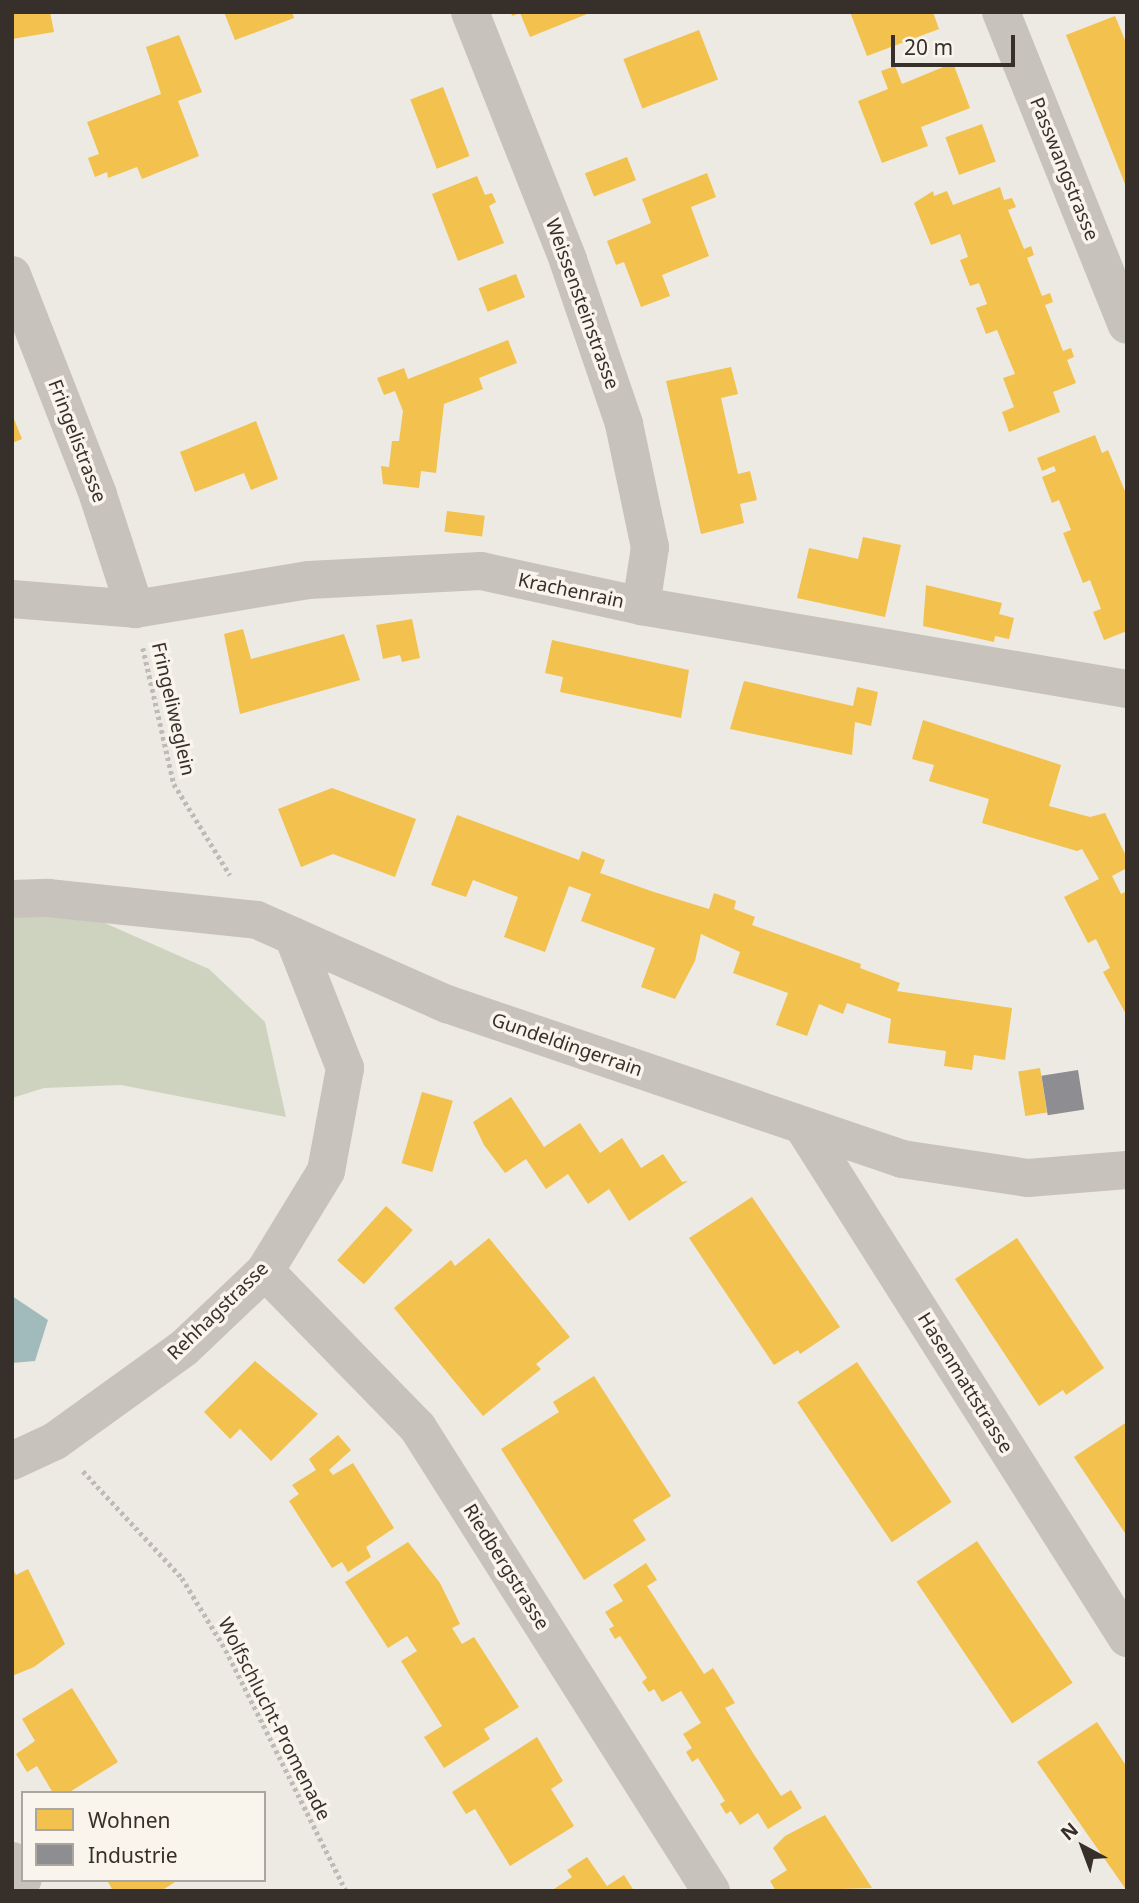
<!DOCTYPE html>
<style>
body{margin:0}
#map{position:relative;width:1139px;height:1903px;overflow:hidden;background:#edeae3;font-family:"Noto Sans",sans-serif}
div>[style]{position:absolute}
.green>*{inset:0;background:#cdd3be}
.water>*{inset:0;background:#a1bbbd}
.homes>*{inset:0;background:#f2c14e;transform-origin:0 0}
.industry>*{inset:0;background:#8d8d92;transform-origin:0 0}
.path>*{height:4.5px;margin-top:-2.25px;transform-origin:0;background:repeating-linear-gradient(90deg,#bfbab5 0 3.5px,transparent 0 7px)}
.street>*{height:38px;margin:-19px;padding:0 19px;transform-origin:19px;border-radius:19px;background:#c7c2bc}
span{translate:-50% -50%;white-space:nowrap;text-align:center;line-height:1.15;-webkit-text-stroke:7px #f9f4ec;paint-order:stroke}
.street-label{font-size:19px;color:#37302a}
.frame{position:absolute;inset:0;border:14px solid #37302a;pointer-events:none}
.legend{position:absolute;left:21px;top:1791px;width:245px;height:91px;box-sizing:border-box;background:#f9f4ec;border:2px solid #aba69e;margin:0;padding:9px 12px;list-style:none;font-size:21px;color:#37302a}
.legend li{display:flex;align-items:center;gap:14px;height:35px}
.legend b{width:35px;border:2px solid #aba69e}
.north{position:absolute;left:1048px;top:1812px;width:70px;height:70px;-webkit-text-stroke:5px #f9f4ec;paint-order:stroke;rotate:319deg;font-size:19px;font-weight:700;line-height:28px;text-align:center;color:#37302a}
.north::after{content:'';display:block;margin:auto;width:24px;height:32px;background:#37302a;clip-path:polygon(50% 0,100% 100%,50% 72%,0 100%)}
.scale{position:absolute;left:891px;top:35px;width:124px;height:32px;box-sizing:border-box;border:4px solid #37302a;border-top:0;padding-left:9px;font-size:21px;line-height:24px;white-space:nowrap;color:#37302a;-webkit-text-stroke:5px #f9f4ec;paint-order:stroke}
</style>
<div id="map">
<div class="green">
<i style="clip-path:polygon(48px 898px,209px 969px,265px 1022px,286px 1117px,121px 1085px,44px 1088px,12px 1098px,12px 899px)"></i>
</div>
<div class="water">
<i style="clip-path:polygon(12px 1296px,48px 1320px,35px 1361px,12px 1363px)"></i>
</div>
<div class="homes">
<i style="clip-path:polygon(12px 12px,50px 12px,54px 32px,12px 39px)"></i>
<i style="clip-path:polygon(224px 12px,292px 12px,294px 18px,235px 40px)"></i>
<i style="clip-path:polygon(511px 12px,592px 12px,530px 37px,520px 13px,512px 16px)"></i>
<i style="clip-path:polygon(850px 12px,933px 12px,939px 29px,867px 56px)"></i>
<i style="clip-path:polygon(1115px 16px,1127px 45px,1127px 189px,1066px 35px)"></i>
<i style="left:699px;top:30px;width:53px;height:81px;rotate:69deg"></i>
<i style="clip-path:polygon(179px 35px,202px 92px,178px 101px,199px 156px,142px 179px,137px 167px,108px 178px,107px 172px,95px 177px,88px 158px,99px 154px,87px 122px,161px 94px,146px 47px)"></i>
<i style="clip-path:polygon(953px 63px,970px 108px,921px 127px,928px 146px,882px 163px,858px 101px,888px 89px,881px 71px,895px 66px,902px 84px)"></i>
<i style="left:443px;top:87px;width:74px;height:35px;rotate:69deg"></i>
<i style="left:982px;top:124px;width:40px;height:39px;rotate:70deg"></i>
<i style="left:627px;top:157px;width:25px;height:45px;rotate:69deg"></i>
<i style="clip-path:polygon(707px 173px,716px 197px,691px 207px,709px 256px,662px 275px,670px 296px,641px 307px,624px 262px,616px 265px,607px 241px,651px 223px,642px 199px)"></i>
<i style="clip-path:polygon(477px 176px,485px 195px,492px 193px,496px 202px,489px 206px,504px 243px,458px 261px,432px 194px)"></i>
<i style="clip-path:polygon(1000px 187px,1004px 200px,1012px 198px,1016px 207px,1008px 210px,1024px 249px,1031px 246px,1034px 255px,1027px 258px,1042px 296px,1050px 293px,1053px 302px,1045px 305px,1063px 351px,1071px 348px,1074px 357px,1067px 360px,1076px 383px,1053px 392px,1060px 412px,1009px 432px,1002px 412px,1014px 407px,1003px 378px,1015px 374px,997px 330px,986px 334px,976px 308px,987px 304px,979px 283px,970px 286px,960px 260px,968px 257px,960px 234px,931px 245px,914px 203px,933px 191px,934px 196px,947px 191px,953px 205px)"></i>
<i style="left:516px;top:274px;width:25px;height:40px;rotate:69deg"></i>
<i style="clip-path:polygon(508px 340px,517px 363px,479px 378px,483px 389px,444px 404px,436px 473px,421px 471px,419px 488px,383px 484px,381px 466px,389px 467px,392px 441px,399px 441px,403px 411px,395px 391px,384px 395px,377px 378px,404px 368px,408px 379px)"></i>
<i style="clip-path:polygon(731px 367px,738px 394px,721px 398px,738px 474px,750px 471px,757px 500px,740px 504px,744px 523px,701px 534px,666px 381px)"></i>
<i style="clip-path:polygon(12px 414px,22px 439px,12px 443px)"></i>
<i style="clip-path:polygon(256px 421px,278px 479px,251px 490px,244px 473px,195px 492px,180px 452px)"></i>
<i style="clip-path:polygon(1095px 435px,1102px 453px,1108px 450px,1127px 496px,1127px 631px,1104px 640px,1093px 612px,1101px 609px,1090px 580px,1083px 583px,1063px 533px,1071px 530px,1059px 500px,1052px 503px,1042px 477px,1056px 471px,1054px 466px,1042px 471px,1037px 458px)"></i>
<i style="left:447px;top:511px;width:38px;height:21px;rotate:7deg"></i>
<i style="clip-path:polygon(863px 537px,901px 545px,885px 617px,797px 598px,809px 548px,858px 559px)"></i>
<i style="clip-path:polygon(926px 585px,1002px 603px,999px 614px,1014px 618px,1009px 639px,995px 636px,994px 642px,923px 626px)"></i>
<i style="clip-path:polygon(412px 619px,420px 658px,402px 662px,400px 655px,383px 659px,376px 625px)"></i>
<i style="clip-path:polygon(243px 629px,251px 659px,344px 634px,360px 680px,240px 714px,224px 634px)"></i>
<i style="clip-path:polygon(552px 640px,689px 670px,681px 718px,560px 692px,563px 677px,545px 673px)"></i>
<i style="clip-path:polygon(744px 681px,853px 706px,857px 687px,878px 692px,871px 726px,855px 722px,852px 755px,730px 729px)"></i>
<i style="clip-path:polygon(923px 720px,1061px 765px,1049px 806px,1090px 817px,1105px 813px,1127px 858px,1127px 868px,1112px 876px,1121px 894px,1127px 891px,1127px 1016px,1103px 972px,1110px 968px,1096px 939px,1088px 943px,1064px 897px,1099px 879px,1082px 849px,1077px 851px,982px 823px,989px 799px,929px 781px,934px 765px,912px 759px)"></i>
<i style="clip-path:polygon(332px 788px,416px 819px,395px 877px,333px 854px,301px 867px,278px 809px)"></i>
<i style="clip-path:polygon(457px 815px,579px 860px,582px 851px,605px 860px,600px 873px,654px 892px,709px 909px,714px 893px,736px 901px,734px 909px,755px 917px,752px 925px,861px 964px,860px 968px,900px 983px,897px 991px,1012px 1008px,1005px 1060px,974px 1055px,972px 1070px,944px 1066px,946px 1051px,888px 1043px,891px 1019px,847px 1003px,843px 1014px,819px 1004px,807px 1036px,776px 1025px,788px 993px,733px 973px,740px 952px,701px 934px,695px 961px,675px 999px,641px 987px,655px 948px,581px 921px,591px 894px,569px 886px,545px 952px,504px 937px,518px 897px,473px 880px,466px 897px,431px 885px)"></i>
<i style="left:1040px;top:1068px;width:45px;height:22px;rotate:81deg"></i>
<i style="left:422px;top:1092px;width:32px;height:74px;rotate:16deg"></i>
<i style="clip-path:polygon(511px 1097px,544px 1147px,580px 1123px,600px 1153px,622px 1138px,641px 1168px,663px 1154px,682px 1182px,688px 1181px,629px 1221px,609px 1189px,588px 1204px,568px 1174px,546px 1189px,526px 1159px,505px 1173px,484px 1145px,473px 1122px)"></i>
<i style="clip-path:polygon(752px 1197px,840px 1327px,800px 1354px,798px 1350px,774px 1365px,689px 1238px)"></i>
<i style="left:386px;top:1206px;width:36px;height:73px;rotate:42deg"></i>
<i style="clip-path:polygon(489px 1238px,570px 1337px,536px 1364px,541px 1369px,483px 1416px,394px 1308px,451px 1260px,455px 1266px)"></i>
<i style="clip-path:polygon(1017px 1238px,1104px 1368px,1066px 1395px,1063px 1390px,1039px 1406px,955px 1279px)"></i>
<i style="clip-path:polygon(255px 1361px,318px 1414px,271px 1461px,240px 1429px,230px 1439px,204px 1412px)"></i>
<i style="left:857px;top:1362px;width:169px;height:72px;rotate:56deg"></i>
<i style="clip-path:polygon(594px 1376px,671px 1496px,633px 1520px,646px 1540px,584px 1580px,501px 1449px,559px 1412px,553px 1402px)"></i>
<i style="clip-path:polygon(1127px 1422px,1127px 1536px,1074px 1457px)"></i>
<i style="clip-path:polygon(338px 1435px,351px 1450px,329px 1470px,333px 1475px,353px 1463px,394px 1528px,366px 1547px,371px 1557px,348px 1572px,342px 1562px,332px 1568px,289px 1501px,299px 1494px,292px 1485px,316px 1470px,309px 1459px)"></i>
<i style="left:977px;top:1541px;width:171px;height:73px;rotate:56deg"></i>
<i style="clip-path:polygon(408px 1542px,440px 1583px,460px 1624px,452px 1628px,462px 1644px,474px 1637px,519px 1707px,484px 1729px,490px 1739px,444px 1768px,424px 1737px,442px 1726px,401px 1661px,417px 1651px,407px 1636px,388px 1648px,345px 1582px)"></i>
<i style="clip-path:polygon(646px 1563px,657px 1580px,647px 1586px,704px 1674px,713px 1668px,735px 1703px,725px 1708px,753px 1753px,781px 1796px,791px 1790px,802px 1808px,768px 1829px,758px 1813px,740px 1825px,731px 1811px,726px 1814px,720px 1804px,725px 1801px,698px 1758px,692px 1762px,686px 1752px,692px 1748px,683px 1734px,701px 1723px,681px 1691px,662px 1702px,654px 1689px,649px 1692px,642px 1682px,647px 1678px,620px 1636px,615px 1639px,609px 1629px,614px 1626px,605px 1612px,623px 1601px,613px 1585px)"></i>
<i style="clip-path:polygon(12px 1567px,16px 1575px,28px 1569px,65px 1644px,34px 1667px,12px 1676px)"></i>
<i style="clip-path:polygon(72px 1688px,118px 1762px,68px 1793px,53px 1793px,37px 1766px,27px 1772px,16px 1754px,35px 1741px,22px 1719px)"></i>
<i style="clip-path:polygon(1097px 1722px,1127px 1767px,1127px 1891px,1037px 1762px)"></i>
<i style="clip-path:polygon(537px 1737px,563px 1781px,551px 1789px,574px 1826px,510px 1866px,475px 1809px,466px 1814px,452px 1792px)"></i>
<i style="clip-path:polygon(825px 1815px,872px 1888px,776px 1891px,770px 1881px,787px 1870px,773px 1848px,785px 1836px)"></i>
<i style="clip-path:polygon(587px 1857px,607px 1886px,624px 1875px,634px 1891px,551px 1891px,572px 1877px,567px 1870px)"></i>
<i style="clip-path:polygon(107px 1880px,178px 1880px,161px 1891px,113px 1891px)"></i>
</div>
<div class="industry">
<i style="left:1078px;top:1070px;width:40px;height:37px;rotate:81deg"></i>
</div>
<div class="path">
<i style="left:143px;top:648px;width:139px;rotate:77.2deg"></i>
<i style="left:174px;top:784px;width:107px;rotate:58.4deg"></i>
<i style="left:83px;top:1471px;width:146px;rotate:47.2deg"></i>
<i style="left:182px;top:1578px;width:84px;rotate:58.6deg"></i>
<i style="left:226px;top:1650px;width:269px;rotate:63.5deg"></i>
</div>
<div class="street">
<i style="left:470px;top:12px;width:267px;rotate:68.4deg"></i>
<i style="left:568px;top:260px;width:173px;rotate:71.1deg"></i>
<i style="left:624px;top:424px;width:126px;rotate:78.1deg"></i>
<i style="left:650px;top:547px;width:60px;rotate:98.7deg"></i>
<i style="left:1001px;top:12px;width:337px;rotate:68.1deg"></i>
<i style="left:12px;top:275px;width:236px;rotate:68.6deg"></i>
<i style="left:98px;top:495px;width:120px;rotate:72deg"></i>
<i style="left:12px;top:599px;width:123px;rotate:4.6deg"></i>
<i style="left:135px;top:609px;width:176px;rotate:-9.5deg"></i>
<i style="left:309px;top:580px;width:172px;rotate:-3deg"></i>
<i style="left:481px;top:571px;width:164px;rotate:12.3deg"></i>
<i style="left:641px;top:606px;width:493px;rotate:9.7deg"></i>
<i style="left:12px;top:899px;width:36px;rotate:-2deg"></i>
<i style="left:48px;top:898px;width:210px;rotate:6deg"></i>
<i style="left:257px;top:920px;width:208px;rotate:23.9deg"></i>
<i style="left:447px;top:1004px;width:481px;rotate:18.8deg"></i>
<i style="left:902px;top:1159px;width:127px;rotate:8.6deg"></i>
<i style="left:1028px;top:1178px;width:99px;rotate:-4.6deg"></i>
<i style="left:804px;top:1128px;width:604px;rotate:57.65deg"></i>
<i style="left:265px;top:1271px;width:219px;rotate:45.7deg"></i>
<i style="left:418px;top:1428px;width:548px;rotate:57.67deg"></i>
<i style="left:12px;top:1461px;width:47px;rotate:-24.9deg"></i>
<i style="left:55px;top:1441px;width:159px;rotate:-35.8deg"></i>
<i style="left:184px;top:1348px;width:112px;rotate:-43.5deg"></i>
<i style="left:265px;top:1271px;width:117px;rotate:-58.6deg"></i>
<i style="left:326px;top:1171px;width:105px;rotate:-79.5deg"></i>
<i style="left:345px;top:1068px;width:142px;rotate:-111.5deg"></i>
<i style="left:12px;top:1861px;width:21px;rotate:59deg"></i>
</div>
<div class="street-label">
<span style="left:1064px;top:169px;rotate:68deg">Passwangstrasse</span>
<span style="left:582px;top:304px;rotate:70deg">Weissensteinstrasse</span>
<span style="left:77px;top:441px;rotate:69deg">Fringelistrasse</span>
<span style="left:571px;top:591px;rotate:12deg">Krachenrain</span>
<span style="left:173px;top:709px;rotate:77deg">Fringeliweglein</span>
<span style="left:567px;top:1045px;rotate:19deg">Gundeldingerrain</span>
<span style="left:218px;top:1311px;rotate:-44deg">Rehhagstrasse</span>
<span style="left:965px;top:1383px;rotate:58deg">Hasenmattstrasse</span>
<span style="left:506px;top:1567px;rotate:58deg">Riedbergstrasse</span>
<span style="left:274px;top:1719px;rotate:63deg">Wolfschlucht-Promenade</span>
</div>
<div class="frame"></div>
<ul class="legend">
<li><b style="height:19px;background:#f2c14e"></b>Wohnen</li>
<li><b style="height:19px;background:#8d8d92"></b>Industrie</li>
</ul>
<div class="north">N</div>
<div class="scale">20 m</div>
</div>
